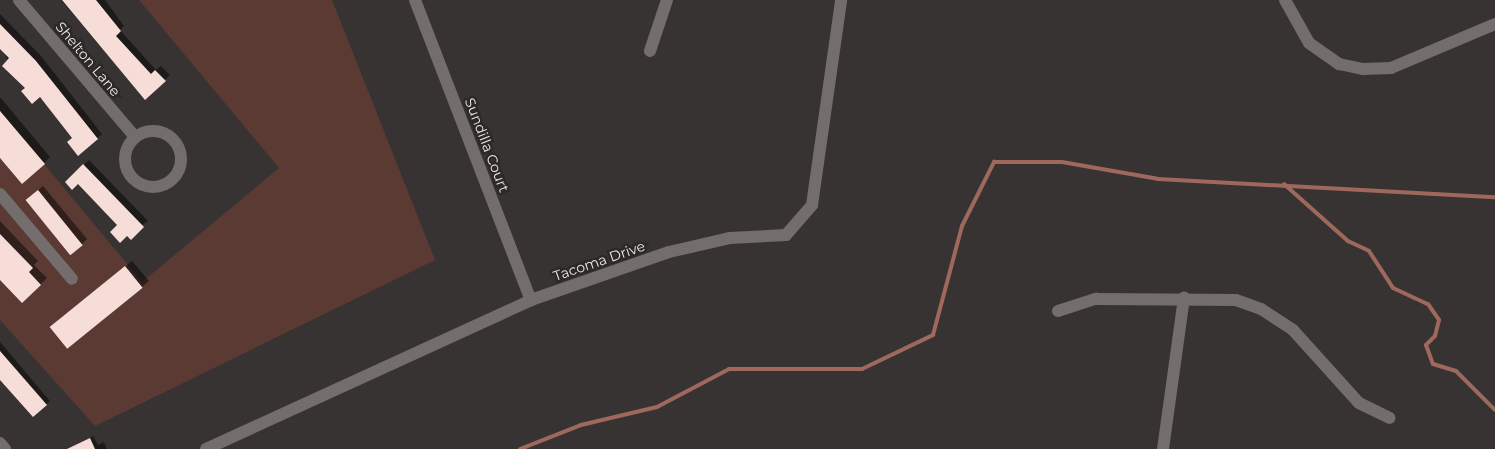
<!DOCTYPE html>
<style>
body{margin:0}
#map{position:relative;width:1495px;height:449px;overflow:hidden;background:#373332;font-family:Montserrat,sans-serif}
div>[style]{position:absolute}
.green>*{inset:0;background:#5c3a34}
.shadow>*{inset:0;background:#0007}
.stream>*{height:4px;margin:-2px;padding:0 2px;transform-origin:2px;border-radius:2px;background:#9f685d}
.building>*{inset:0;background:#f7ddd8;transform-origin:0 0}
.minor>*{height:12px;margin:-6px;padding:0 6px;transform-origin:6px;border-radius:6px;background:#736e6d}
.minor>.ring{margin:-6px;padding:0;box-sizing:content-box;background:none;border:12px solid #736e6d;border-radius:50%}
span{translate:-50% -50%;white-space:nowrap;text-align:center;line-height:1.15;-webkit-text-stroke:5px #2d2928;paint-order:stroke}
.street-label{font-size:14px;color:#ebe8e8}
</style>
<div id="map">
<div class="green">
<i style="clip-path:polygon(139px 0,332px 0,435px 260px,95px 426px,0 320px,0 111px,142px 282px,279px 168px)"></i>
</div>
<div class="shadow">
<i style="clip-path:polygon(61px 0,105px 0,124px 26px,120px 30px,156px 70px,161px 66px,170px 75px,145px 98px)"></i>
<i style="clip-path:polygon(0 14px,41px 56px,102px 134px,97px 139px,26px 88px,0 47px)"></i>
<i style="clip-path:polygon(0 97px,50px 157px,44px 163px,0 156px)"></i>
<i style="clip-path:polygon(89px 160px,148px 221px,120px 241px,119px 225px,78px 182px,66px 182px)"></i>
<i style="clip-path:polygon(43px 186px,87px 239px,71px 254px,32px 196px)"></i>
<i style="clip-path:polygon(0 221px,38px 261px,34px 265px,47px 278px,22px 302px,0 278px)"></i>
<i style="clip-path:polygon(132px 261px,149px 281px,142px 287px,57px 321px)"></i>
<i style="clip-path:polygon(0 342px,50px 401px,33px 415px,0 376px)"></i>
<i style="clip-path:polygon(93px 436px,98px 445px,104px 442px,107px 449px,72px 449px)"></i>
</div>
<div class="stream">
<i style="left:1284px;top:184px;width:86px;rotate:41.7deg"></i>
<i style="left:1348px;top:241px;width:23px;rotate:25deg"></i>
<i style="left:1369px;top:251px;width:44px;rotate:57deg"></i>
<i style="left:1393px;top:288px;width:38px;rotate:25deg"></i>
<i style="left:1428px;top:304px;width:19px;rotate:55deg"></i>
<i style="left:1439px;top:320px;width:16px;rotate:104deg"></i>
<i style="left:1435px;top:336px;width:13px;rotate:135deg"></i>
<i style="left:1426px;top:345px;width:20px;rotate:70deg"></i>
<i style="left:1433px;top:364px;width:24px;rotate:17deg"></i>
<i style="left:1456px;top:371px;width:55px;rotate:45deg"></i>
<i style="left:520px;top:449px;width:66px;rotate:-21.5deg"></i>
<i style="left:581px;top:425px;width:78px;rotate:-13.3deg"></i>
<i style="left:657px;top:407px;width:81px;rotate:-27.8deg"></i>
<i style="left:729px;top:369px;width:133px"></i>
<i style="left:862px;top:369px;width:79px;rotate:-25.6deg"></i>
<i style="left:933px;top:335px;width:113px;rotate:-75.1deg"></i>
<i style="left:962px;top:226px;width:72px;rotate:-63.4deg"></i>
<i style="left:994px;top:162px;width:68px"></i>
<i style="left:1062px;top:162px;width:97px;rotate:10deg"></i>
<i style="left:1158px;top:179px;width:337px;rotate:3.1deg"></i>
</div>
<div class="building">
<i style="clip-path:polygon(62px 0,96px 0,121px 31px,116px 36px,151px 74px,155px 70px,166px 81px,145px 100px)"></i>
<i style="clip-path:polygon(0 24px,36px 61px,98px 139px,78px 156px,67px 142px,72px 138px,40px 97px,32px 104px,21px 91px,25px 88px,2px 66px,9px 58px,0 49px)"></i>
<i style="clip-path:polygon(0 111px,45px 164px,22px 184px,0 158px)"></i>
<i style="clip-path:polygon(83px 164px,144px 227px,131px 240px,127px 236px,120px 243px,110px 232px,117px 225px,78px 184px,72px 190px,65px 182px)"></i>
<i style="left:38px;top:190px;width:71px;height:16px;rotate:51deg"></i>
<i style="clip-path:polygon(0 234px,33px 268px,29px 272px,41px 285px,22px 303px,0 280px)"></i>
<i style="left:125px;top:266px;width:28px;height:97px;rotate:51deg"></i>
<i style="clip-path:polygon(0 351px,47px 405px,33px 417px,0 380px)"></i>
<i style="clip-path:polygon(90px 438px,95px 449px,67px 449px)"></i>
</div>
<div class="minor">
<i style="left:19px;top:0;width:180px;rotate:49.7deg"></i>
<i style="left:415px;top:0;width:322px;rotate:68.9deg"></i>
<i style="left:1285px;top:0;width:49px;rotate:60.8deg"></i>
<i style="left:1309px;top:43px;width:37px;rotate:35deg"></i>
<i style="left:1339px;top:64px;width:25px;rotate:12deg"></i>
<i style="left:1363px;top:69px;width:28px;rotate:-2deg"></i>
<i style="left:1391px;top:68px;width:113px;rotate:-22.9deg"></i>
<i style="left:650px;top:51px;width:54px;rotate:-71.6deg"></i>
<i class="ring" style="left:125px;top:131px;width:44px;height:44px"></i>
<i style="left:0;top:194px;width:111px;rotate:49.7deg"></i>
<i style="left:1058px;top:311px;width:40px;rotate:-18deg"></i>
<i style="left:1096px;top:299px;width:140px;rotate:0.4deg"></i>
<i style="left:1236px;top:300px;width:27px;rotate:20deg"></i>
<i style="left:1261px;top:309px;width:38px;rotate:33deg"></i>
<i style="left:1293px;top:330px;width:98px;rotate:47.9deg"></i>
<i style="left:1359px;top:403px;width:34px;rotate:26deg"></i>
<i style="left:0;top:443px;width:8px;rotate:50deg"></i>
<i style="left:206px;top:449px;width:358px;rotate:-24.6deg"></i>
<i style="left:531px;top:300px;width:146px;rotate:-19.2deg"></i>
<i style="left:669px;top:252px;width:63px;rotate:-12.9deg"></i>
<i style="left:730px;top:238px;width:56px;rotate:-3.1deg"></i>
<i style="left:786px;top:235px;width:40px;rotate:-49deg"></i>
<i style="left:812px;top:205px;width:207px;rotate:-81.9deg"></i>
<i style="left:1163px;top:449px;width:153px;rotate:-82.1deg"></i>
</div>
<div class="street-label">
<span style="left:88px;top:59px;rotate:50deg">Shelton Lane</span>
<span style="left:487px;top:145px;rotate:69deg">Sundilla Court</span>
<span style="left:599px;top:261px;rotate:-19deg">Tacoma Drive</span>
</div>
</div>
